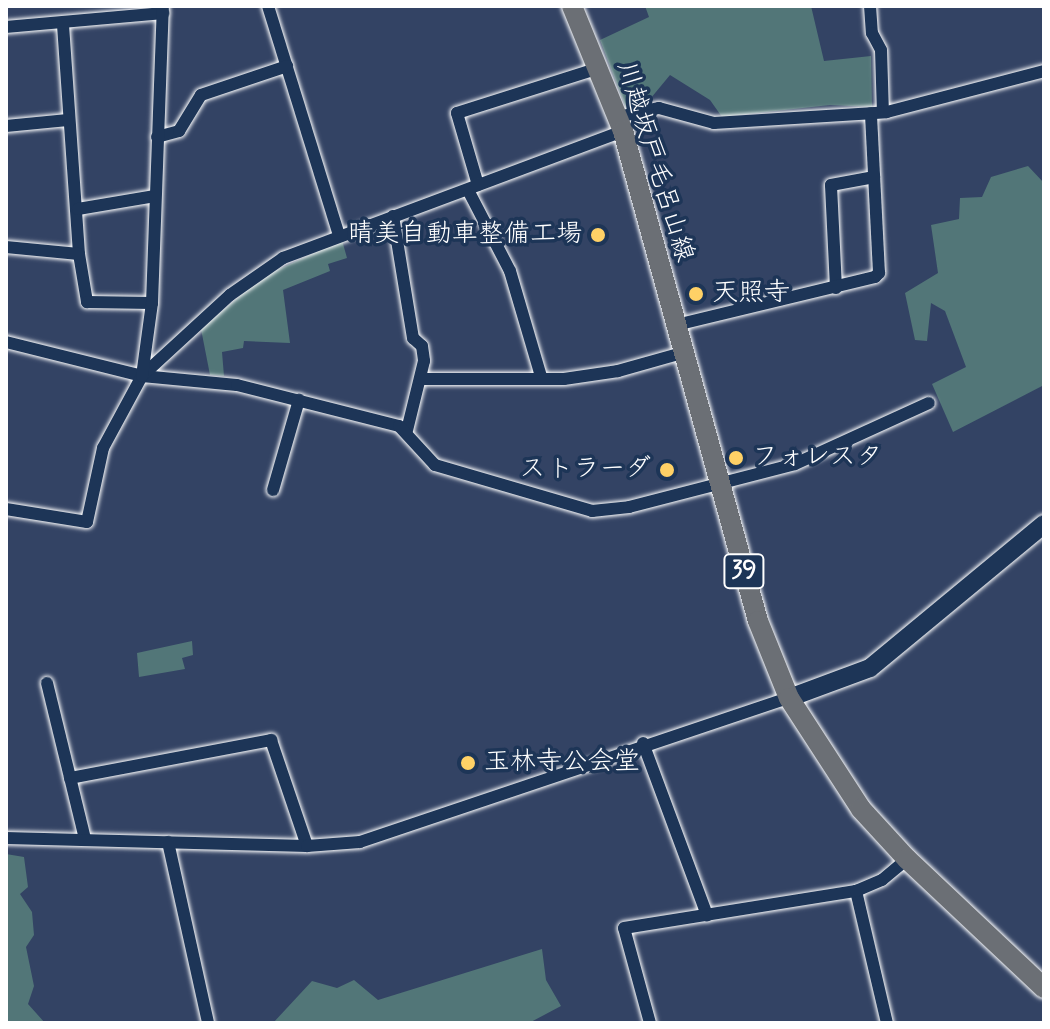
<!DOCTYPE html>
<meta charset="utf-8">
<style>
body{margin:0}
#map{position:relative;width:1050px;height:1029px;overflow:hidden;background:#334364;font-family:Mynerve,"Klee One",sans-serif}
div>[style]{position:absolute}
.green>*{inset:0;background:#527678}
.roads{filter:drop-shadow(0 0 2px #fff) drop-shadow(0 0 2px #fff)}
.street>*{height:12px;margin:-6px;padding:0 6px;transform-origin:6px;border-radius:6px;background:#1d3557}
.secondary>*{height:18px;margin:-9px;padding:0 9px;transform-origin:9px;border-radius:9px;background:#1d3557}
.primary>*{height:20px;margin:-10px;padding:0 10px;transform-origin:10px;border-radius:10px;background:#6b6f75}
.dots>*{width:22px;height:22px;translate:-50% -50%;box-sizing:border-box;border:4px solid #1d3557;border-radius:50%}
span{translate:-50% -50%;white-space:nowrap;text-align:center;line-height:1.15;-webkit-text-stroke:7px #1d3557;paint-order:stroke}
.shield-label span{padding:2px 6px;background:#1d3557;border:2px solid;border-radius:6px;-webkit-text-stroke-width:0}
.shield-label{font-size:24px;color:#fff;font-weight:700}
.street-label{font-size:26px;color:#fff}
.poi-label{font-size:26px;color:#fff}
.right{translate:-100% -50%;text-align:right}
.left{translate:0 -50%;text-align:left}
.frame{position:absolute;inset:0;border:8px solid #fff;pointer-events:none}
</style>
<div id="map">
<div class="green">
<i style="clip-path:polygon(645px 6px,811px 6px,824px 61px,871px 56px,872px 107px,830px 105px,722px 117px,710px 100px,670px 75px,646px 104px,627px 111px,600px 40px,649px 17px)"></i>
<i style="clip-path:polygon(1028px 166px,1044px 183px,1044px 385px,953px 432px,932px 384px,966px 367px,945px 311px,931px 303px,927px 341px,915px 340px,905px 293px,938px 273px,931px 225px,959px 219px,960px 198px,982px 197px,991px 177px)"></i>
<i style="clip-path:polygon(342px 240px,347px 258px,328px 264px,330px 271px,283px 290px,290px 343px,244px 341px,243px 348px,222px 352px,224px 376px,210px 375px,201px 329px,262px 277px)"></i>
<i style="clip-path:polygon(192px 641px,193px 655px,182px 658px,185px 669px,139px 677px,137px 653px)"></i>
<i style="clip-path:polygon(6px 854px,24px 857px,28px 887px,20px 894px,32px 912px,34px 935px,26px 947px,34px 986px,28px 1004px,45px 1023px,6px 1023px)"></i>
<i style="clip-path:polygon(542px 949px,546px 980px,561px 1006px,529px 1023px,273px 1023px,312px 981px,337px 988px,354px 980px,378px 1000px)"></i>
</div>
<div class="roads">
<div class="street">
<i style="left:268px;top:6px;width:241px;rotate:72.8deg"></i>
<i style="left:870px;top:6px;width:27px;rotate:86deg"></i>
<i style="left:872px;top:33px;width:19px;rotate:62deg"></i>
<i style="left:881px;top:50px;width:62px;rotate:88.2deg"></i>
<i style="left:63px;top:25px;width:230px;rotate:86deg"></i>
<i style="left:79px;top:254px;width:49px;rotate:80.5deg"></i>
<i style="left:87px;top:302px;width:65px;rotate:0.9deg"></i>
<i style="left:6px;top:27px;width:158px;rotate:-5.1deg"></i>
<i style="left:618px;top:117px;width:42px;rotate:-12.4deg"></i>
<i style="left:659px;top:108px;width:57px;rotate:15.3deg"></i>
<i style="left:714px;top:123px;width:173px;rotate:-3.6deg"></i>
<i style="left:887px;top:112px;width:162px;rotate:-14.6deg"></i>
<i style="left:6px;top:126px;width:62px;rotate:-5.5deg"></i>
<i style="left:157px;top:137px;width:23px;rotate:-15deg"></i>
<i style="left:179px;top:131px;width:42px;rotate:-58.6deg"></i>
<i style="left:201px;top:95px;width:91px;rotate:-18.6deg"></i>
<i style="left:478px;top:185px;width:75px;rotate:-106.3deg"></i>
<i style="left:457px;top:113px;width:149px;rotate:-17.6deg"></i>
<i style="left:468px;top:190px;width:91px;rotate:62.6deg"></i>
<i style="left:510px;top:271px;width:109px;rotate:73.6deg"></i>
<i style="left:78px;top:209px;width:78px;rotate:-9.6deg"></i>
<i style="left:393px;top:216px;width:124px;rotate:80.7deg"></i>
<i style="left:413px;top:338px;width:12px;rotate:42deg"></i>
<i style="left:422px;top:346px;width:15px;rotate:82deg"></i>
<i style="left:424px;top:361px;width:71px;rotate:103.8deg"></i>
<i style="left:6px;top:247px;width:73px;rotate:5.5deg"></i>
<i style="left:836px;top:288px;width:103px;rotate:-92.8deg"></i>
<i style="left:831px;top:185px;width:44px;rotate:-10.5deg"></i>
<i style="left:676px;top:325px;width:205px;rotate:-13.6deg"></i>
<i style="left:875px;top:277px;width:6px;rotate:-45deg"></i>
<i style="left:879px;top:273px;width:160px;rotate:-92.9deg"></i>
<i style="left:6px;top:342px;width:140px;rotate:14deg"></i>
<i style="left:142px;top:376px;width:95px;rotate:5.4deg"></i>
<i style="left:237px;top:385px;width:167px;rotate:14.2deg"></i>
<i style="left:399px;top:426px;width:53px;rotate:47.3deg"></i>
<i style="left:435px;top:465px;width:164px;rotate:16.3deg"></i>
<i style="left:592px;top:511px;width:37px;rotate:-6deg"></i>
<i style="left:629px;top:507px;width:171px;rotate:-14.5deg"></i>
<i style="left:795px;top:464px;width:147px;rotate:-24.5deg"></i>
<i style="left:144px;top:374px;width:117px;rotate:-42.6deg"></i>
<i style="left:230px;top:295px;width:65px;rotate:-34.9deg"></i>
<i style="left:283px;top:258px;width:363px;rotate:-20.5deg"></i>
<i style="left:421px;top:379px;width:143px"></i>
<i style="left:564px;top:379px;width:55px;rotate:-8.4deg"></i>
<i style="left:618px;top:371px;width:66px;rotate:-15.7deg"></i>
<i style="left:273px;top:490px;width:94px;rotate:-73.9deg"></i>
<i style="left:6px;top:509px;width:82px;rotate:9.1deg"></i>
<i style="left:87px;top:522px;width:76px;rotate:-77.8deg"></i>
<i style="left:103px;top:448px;width:82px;rotate:-61.6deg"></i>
<i style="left:142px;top:376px;width:74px;rotate:-82.2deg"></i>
<i style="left:152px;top:303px;width:297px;rotate:-87.9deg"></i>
<i style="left:47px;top:683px;width:161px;rotate:76.3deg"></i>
<i style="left:643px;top:743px;width:184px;rotate:69.6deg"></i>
<i style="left:70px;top:778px;width:205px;rotate:-10.7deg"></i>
<i style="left:271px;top:740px;width:112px;rotate:71.2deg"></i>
<i style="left:6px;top:838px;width:301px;rotate:1.5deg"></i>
<i style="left:307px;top:846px;width:53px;rotate:-4.3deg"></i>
<i style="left:360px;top:842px;width:453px;rotate:-18.6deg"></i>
<i style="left:168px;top:842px;width:185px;rotate:77.5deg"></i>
<i style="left:856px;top:891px;width:136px;rotate:76.8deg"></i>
<i style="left:650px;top:1023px;width:98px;rotate:-105.3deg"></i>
<i style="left:624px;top:928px;width:235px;rotate:-9.1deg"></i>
<i style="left:856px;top:891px;width:28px;rotate:-23deg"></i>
<i style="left:882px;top:880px;width:33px;rotate:-40deg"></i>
</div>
<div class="secondary">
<i style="left:789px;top:698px;width:86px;rotate:-20.3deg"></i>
<i style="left:870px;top:668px;width:226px;rotate:-39.6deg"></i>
</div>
<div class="primary">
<i style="left:572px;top:6px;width:135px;rotate:67.8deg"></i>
<i style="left:623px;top:131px;width:508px;rotate:74.6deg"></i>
<i style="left:758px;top:621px;width:83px;rotate:68.1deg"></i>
<i style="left:789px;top:698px;width:132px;rotate:57deg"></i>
<i style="left:861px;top:809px;width:68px;rotate:47.4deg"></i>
<i style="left:907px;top:859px;width:188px;rotate:43.3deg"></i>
</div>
</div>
<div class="dots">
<i style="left:598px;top:235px;background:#ffd166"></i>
<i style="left:696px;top:294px;background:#ffd166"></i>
<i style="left:736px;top:458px;background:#ffd166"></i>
<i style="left:667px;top:470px;background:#ffd166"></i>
<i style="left:468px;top:763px;background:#ffd166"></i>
</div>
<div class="shield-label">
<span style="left:744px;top:571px">39</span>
</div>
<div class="street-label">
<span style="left:654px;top:162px;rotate:73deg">川越坂戸毛呂山線</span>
</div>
<div class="poi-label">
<span class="right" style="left:582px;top:235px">晴美自動車整備工場</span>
<span class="left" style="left:712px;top:294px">天照寺</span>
<span class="left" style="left:752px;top:458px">フォレスタ</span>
<span class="right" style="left:651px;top:470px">ストラーダ</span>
<span class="left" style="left:484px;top:763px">玉林寺公会堂</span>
</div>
<div class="frame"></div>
</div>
